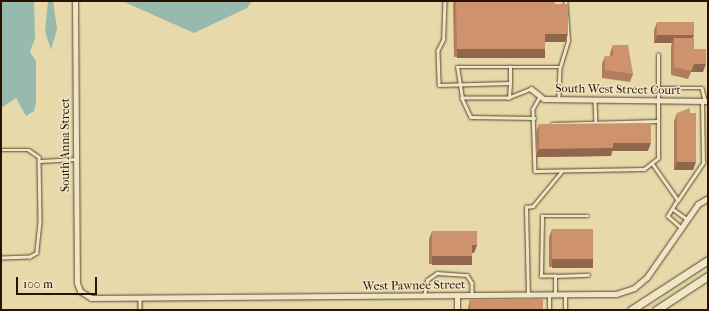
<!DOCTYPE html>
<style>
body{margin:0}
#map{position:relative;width:709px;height:311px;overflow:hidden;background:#e7d9a9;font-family:"IM FELL French Canon",serif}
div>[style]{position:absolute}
.water>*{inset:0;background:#97b9ae}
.roads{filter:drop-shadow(0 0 1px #58442c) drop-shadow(0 0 1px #58442c)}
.lane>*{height:2.5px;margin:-1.25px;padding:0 1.25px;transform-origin:1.25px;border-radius:1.25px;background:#efe6c7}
.street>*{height:5px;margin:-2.5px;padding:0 2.5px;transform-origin:2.5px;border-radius:2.5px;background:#efe6c7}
.secondary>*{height:7px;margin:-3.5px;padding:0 3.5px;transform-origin:3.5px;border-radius:3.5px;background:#efe6c7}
.wall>*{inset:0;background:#b17e5d}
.shaded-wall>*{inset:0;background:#90664c;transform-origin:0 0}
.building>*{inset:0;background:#ce926c;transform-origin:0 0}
span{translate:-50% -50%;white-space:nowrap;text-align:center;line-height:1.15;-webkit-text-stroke:3px #efe6c7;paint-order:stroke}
.street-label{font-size:12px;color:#291202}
.frame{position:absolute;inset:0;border:2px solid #291202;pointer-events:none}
.scale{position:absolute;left:16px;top:277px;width:81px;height:18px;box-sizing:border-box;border:2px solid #291202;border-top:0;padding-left:5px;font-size:12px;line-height:14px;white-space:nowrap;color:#291202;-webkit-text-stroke:3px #efe6c7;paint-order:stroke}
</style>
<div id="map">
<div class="water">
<i style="clip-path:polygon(1px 1px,34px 1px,35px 38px,30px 52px,36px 61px,36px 102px,34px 111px,26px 116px,16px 98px,1px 108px)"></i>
<i style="clip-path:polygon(48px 1px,53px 1px,57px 29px,51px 50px,45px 31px)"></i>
<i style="clip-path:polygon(122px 1px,252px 1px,247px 8px,194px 33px)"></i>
</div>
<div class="roads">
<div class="lane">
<i style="left:445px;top:1px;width:38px;rotate:92deg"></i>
<i style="left:444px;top:39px;width:13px;rotate:117deg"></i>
<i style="left:438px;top:51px;width:34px;rotate:88deg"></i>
<i style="left:439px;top:85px;width:71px;rotate:-1.6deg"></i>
<i style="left:510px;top:83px;width:16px;rotate:-90deg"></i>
<i style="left:560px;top:67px;width:28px;rotate:-73deg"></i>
<i style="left:568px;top:40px;width:39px;rotate:-94deg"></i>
<i style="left:658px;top:88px;width:44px"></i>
<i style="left:702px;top:88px;width:12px;rotate:76deg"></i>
<i style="left:531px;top:89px;width:24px;rotate:158deg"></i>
<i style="left:509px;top:98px;width:47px;rotate:180deg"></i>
<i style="left:462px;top:98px;width:31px;rotate:-99deg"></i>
<i style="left:457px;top:67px;width:103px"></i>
<i style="left:560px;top:67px;width:32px;rotate:92deg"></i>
<i style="left:540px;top:97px;width:14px;rotate:120deg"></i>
<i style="left:533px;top:109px;width:62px;rotate:88.2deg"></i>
<i style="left:535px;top:171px;width:109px;rotate:-1.1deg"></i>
<i style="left:644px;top:169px;width:18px;rotate:-38deg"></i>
<i style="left:658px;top:158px;width:103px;rotate:-90deg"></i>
<i style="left:462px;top:98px;width:21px;rotate:65deg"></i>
<i style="left:471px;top:117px;width:63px;rotate:0.9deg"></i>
<i style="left:509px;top:98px;width:15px;rotate:-86deg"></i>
<i style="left:595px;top:99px;width:24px;rotate:88deg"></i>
<i style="left:552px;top:124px;width:105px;rotate:-1.6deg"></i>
<i style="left:1px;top:150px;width:28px"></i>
<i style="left:29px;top:150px;width:12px;rotate:35deg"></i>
<i style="left:39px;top:157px;width:65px;rotate:89.1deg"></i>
<i style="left:40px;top:222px;width:31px;rotate:96deg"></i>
<i style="left:37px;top:253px;width:8px;rotate:150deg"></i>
<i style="left:30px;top:257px;width:29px;rotate:178deg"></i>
<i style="left:40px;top:161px;width:36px;rotate:-3deg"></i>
<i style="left:652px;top:163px;width:45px;rotate:54.9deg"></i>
<i style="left:678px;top:200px;width:19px;rotate:122deg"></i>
<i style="left:668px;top:216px;width:18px;rotate:41deg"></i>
<i style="left:678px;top:200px;width:45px;rotate:-56deg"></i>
<i style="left:703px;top:163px;width:62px;rotate:-90.9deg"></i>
<i style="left:673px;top:209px;width:17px;rotate:36deg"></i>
<i style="left:555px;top:276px;width:14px;rotate:180deg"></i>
<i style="left:541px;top:276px;width:60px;rotate:-89deg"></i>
<i style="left:542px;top:216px;width:46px"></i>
<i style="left:555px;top:295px;width:19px;rotate:-90deg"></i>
<i style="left:555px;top:276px;width:33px;rotate:-2deg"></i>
<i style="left:424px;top:296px;width:16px;rotate:-79deg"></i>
<i style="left:427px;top:280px;width:12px;rotate:-35deg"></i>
<i style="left:437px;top:273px;width:30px;rotate:4deg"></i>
<i style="left:467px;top:275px;width:9px;rotate:58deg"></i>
<i style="left:472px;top:283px;width:13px;rotate:90deg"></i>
<i style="left:528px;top:296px;width:89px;rotate:-91.3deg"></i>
<i style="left:526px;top:207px;width:7px;rotate:-8deg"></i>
<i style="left:533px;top:206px;width:45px;rotate:-50.4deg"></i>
<i style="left:140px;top:299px;width:11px;rotate:90deg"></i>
<i style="left:549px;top:310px;width:14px;rotate:-90deg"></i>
<i style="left:565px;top:310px;width:15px;rotate:-90deg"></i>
</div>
<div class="street">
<i style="left:75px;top:1px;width:282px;rotate:89.6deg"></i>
<i style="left:77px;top:283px;width:9px;rotate:69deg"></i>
<i style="left:80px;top:291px;width:13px;rotate:32deg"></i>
<i style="left:91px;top:298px;width:525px;rotate:-0.44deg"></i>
<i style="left:616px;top:294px;width:19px;rotate:-18deg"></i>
<i style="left:634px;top:288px;width:17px;rotate:-40deg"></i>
<i style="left:647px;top:277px;width:89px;rotate:-55.1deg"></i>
<i style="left:698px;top:204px;width:12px;rotate:-31deg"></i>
<i style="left:531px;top:89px;width:16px;rotate:38deg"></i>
<i style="left:544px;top:99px;width:164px;rotate:0.7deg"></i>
<i style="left:457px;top:296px;width:14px;rotate:90deg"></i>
</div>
<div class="secondary">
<i style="left:631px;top:310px;width:92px;rotate:-33deg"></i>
<i style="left:656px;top:310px;width:62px;rotate:-33.2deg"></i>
</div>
</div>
<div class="wall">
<i style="clip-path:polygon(454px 1px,555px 1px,555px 4px,565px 42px,545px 42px,542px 57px,454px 57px,453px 3px)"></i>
<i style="clip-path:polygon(657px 22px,693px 38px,694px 49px,703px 72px,691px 72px,688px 79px,671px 75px,671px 46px,672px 43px,654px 43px,654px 30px)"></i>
<i style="clip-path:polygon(613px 45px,633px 74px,630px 82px,602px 78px,602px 64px,605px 56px,610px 56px,610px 53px)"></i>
<i style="clip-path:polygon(677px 113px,693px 170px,674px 170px,674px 121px)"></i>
<i style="clip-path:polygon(539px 124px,648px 151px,612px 151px,611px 156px,536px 157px,536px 132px)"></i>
<i style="clip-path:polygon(552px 229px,590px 267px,549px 267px,549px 237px)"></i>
<i style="clip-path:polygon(432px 231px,477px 245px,474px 253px,472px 253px,472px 256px,469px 264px,429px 264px,429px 239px)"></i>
<i style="clip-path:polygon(470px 299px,543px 310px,468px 310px,468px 308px)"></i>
</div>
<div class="shaded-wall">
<i style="clip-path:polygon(545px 34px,568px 34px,565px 42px,542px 42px)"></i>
<i style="clip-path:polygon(657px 35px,694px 35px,691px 43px,674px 38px,672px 43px,654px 43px)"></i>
<i style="left:457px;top:49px;width:88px;height:9px"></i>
<i style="clip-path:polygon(694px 64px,706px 64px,703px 72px,691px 72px,688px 79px)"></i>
<i style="clip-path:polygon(613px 143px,651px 143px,648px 151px,612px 151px,611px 156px,536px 157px,539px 149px)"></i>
<i style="clip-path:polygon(677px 162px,696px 162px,693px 170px,674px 170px)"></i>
<i style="clip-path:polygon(472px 245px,477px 245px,474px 253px,469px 253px)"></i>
<i style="left:432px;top:256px;width:40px;height:9px"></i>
<i style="left:552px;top:259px;width:41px;height:9px"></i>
</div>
<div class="building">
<i style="clip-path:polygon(456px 1px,555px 1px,555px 4px,568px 4px,568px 34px,545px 34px,545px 49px,457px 49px)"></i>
<i style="left:657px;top:22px;width:37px;height:13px"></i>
<i style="clip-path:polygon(674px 38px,694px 38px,694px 49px,706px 49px,706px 64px,694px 64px,691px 71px,674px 67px)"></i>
<i style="clip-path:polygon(613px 45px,628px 45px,633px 74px,605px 70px,605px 56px,613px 56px)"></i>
<i style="clip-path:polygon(690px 108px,690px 113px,696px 113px,696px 162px,677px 162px,677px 113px)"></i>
<i style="clip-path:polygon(651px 123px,651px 143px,613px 143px,613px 148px,539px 149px,539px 124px)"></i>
<i style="left:552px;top:229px;width:41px;height:30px"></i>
<i style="clip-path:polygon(432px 231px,477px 231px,477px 245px,472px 245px,472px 256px,432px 256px)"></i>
<i style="left:470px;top:299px;width:73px;height:11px"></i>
</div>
<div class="street-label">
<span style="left:618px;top:90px;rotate:1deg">South West Street Court</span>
<span style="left:66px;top:145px;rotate:-90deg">South Anna Street</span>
<span style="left:414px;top:286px;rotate:-1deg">West Pawnee Street</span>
</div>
<div class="frame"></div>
<div class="scale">100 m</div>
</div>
